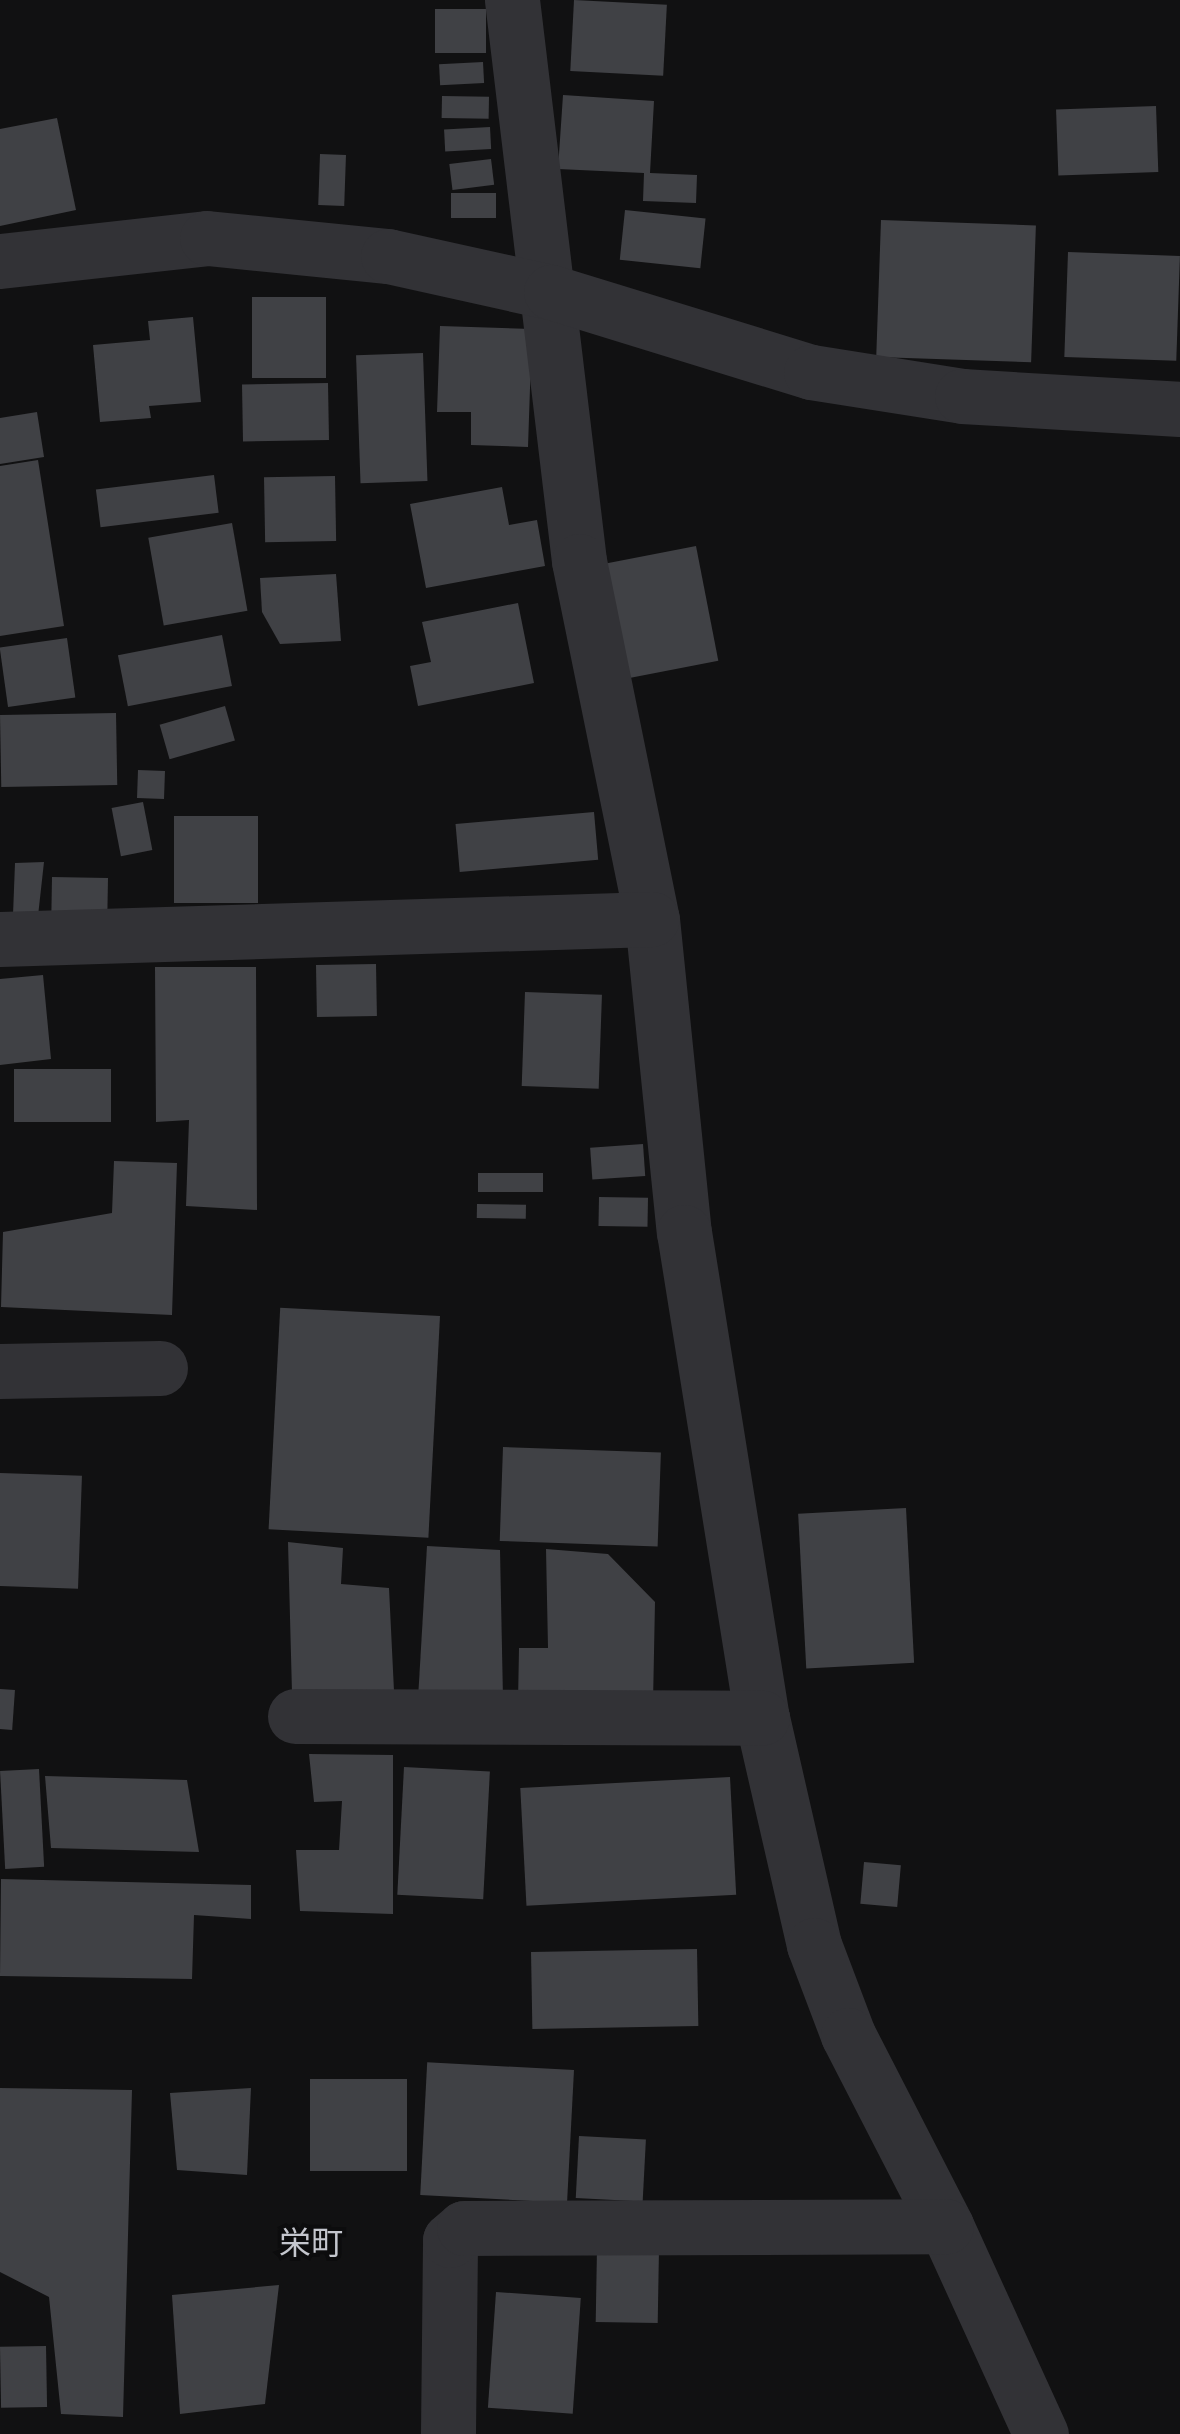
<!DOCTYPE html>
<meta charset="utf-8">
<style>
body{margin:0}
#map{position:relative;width:1180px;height:2434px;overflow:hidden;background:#111112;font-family:Mulish,"Noto Sans JP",sans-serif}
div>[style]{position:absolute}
.building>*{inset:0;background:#404145;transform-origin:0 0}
.minor>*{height:55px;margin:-27.5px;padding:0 27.5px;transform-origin:27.5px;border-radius:27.5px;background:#323236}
span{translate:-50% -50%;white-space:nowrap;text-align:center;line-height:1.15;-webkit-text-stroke:8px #0c0c0d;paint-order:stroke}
.neighbourhood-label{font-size:32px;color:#c4c6cd}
</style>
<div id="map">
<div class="building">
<i style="left:574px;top:0;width:93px;height:71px;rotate:3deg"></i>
<i style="left:435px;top:9px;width:51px;height:44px"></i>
<i style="left:483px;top:62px;width:21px;height:44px;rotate:87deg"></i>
<i style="clip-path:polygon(563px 95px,654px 101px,650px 173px,697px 175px,696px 203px,643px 201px,644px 173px,558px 169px)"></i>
<i style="left:442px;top:96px;width:47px;height:22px;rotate:1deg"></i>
<i style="left:1156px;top:106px;width:66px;height:100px;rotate:88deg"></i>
<i style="clip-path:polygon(57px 118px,76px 210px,0 226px,0 129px)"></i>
<i style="left:490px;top:127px;width:22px;height:46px;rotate:87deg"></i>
<i style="left:320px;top:154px;width:26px;height:51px;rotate:2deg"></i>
<i style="left:491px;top:159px;width:26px;height:42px;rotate:83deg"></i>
<i style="left:451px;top:193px;width:45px;height:25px"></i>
<i style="left:625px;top:210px;width:81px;height:50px;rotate:6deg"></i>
<i style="left:881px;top:220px;width:155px;height:137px;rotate:2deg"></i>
<i style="left:1068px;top:252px;width:112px;height:105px;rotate:2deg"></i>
<i style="left:252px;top:297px;width:74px;height:81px"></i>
<i style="clip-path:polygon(193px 317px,201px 402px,149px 406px,151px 418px,100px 422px,93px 345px,150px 340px,148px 321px)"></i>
<i style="clip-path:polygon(440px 326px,532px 329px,528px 447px,471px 445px,471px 412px,437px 412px)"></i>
<i style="left:423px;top:353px;width:128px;height:67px;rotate:88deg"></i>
<i style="left:328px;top:383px;width:57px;height:86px;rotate:89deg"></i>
<i style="clip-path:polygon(37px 412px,44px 457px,0 464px,0 418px)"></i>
<i style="clip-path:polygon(38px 460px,64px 626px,0 636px,0 466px)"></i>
<i style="left:214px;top:475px;width:38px;height:119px;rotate:83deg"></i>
<i style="left:335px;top:476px;width:65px;height:71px;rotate:89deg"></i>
<i style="clip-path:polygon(502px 487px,509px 525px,537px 520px,545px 566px,426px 588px,410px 504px)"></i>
<i style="left:232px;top:523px;width:89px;height:85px;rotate:80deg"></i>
<i style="left:696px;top:546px;width:117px;height:101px;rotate:79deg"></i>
<i style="clip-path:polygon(336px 574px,341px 641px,280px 644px,262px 612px,260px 578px)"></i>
<i style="clip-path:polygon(518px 603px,534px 683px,418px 706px,410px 666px,431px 662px,422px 622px)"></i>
<i style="left:222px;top:635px;width:52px;height:106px;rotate:79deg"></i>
<i style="left:67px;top:638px;width:60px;height:68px;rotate:82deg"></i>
<i style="left:225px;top:706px;width:36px;height:68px;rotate:74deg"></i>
<i style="left:116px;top:713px;width:72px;height:116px;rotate:89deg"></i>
<i style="left:138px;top:770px;width:27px;height:28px;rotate:2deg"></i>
<i style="left:143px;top:802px;width:49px;height:32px;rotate:79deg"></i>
<i style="left:594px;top:812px;width:48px;height:139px;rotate:85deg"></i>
<i style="left:174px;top:816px;width:84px;height:87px"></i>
<i style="clip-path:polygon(44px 862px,38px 916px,13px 915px,15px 863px)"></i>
<i style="left:52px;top:877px;width:56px;height:39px;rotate:1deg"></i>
<i style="left:376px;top:964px;width:52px;height:60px;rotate:89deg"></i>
<i style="clip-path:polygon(155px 967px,256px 967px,257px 1210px,186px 1206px,189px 1120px,156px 1122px)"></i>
<i style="clip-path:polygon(43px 975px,51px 1059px,0 1065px,0 979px)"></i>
<i style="left:525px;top:992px;width:77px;height:94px;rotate:2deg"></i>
<i style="left:111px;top:1069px;width:53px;height:97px;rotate:90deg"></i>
<i style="left:643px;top:1144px;width:32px;height:53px;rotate:86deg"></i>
<i style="clip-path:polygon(114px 1161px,177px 1163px,172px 1315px,1px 1307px,3px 1232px,112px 1213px)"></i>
<i style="left:478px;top:1173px;width:65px;height:19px"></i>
<i style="left:599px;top:1197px;width:49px;height:29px;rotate:1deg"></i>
<i style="left:477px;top:1204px;width:49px;height:14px;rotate:1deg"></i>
<i style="left:440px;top:1316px;width:222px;height:160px;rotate:93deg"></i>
<i style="left:503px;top:1447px;width:158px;height:94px;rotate:2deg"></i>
<i style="left:0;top:1473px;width:82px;height:113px;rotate:2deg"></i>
<i style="left:906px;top:1508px;width:155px;height:108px;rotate:87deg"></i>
<i style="clip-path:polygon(288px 1542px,343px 1548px,341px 1584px,389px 1588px,394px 1691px,292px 1693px)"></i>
<i style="clip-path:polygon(427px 1546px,500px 1550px,503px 1699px,418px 1699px)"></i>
<i style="clip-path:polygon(546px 1549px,608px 1554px,655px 1602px,653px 1703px,518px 1702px,519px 1648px,548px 1648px)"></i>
<i style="left:0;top:1689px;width:15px;height:40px;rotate:4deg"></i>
<i style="clip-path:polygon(309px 1754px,393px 1755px,393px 1914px,300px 1911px,296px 1850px,339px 1850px,342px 1801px,314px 1802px)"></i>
<i style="left:404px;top:1767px;width:86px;height:128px;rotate:3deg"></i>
<i style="left:39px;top:1769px;width:98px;height:39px;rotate:87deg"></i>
<i style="clip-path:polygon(45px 1776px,187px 1780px,199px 1852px,51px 1848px)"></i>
<i style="left:730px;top:1777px;width:118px;height:210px;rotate:87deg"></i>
<i style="left:864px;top:1862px;width:37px;height:42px;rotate:5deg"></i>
<i style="clip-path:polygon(1px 1879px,251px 1885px,251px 1919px,194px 1915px,192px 1979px,0 1976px)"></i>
<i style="left:697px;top:1949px;width:77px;height:166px;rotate:89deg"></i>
<i style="left:574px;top:2070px;width:133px;height:147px;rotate:93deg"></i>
<i style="left:310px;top:2079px;width:97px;height:92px"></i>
<i style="clip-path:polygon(0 2088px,132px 2090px,123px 2417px,61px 2414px,49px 2297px,0 2272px)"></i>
<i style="clip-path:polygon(251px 2088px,247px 2175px,177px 2170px,170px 2093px)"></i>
<i style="left:579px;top:2136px;width:67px;height:62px;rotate:3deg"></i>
<i style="left:597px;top:2248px;width:62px;height:74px;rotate:1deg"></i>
<i style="clip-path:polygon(279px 2285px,265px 2404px,180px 2414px,172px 2295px)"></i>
<i style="left:496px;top:2292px;width:85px;height:116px;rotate:4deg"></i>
<i style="left:46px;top:2346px;width:61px;height:46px;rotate:89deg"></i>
</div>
<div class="minor">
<i style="left:512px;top:0;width:565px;rotate:83.19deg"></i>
<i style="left:579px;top:561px;width:365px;rotate:78.5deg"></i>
<i style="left:652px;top:919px;width:315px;rotate:84.2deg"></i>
<i style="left:684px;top:1232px;width:492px;rotate:80.9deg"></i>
<i style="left:762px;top:1718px;width:233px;rotate:77.1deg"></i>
<i style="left:814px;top:1945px;width:96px;rotate:69.3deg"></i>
<i style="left:848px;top:2035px;width:215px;rotate:62.8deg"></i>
<i style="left:946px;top:2226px;width:229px;rotate:65.5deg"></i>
<i style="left:0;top:261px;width:208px;rotate:-6.3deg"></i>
<i style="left:207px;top:238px;width:182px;rotate:5.7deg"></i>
<i style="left:388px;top:256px;width:167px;rotate:12.5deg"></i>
<i style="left:551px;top:292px;width:272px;rotate:17.1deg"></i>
<i style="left:811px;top:372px;width:153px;rotate:9deg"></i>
<i style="left:962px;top:396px;width:218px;rotate:3.4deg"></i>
<i style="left:0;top:939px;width:652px;rotate:-1.76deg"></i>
<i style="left:0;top:1371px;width:160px;rotate:-1.1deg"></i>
<i style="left:295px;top:1716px;width:467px;rotate:0.2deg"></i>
<i style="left:448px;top:2434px;width:194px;rotate:-89.4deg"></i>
<i style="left:450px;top:2240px;width:18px;rotate:-41deg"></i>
<i style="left:464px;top:2228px;width:482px;rotate:-0.2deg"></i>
</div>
<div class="neighbourhood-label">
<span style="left:311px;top:2242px">栄町</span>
</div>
</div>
